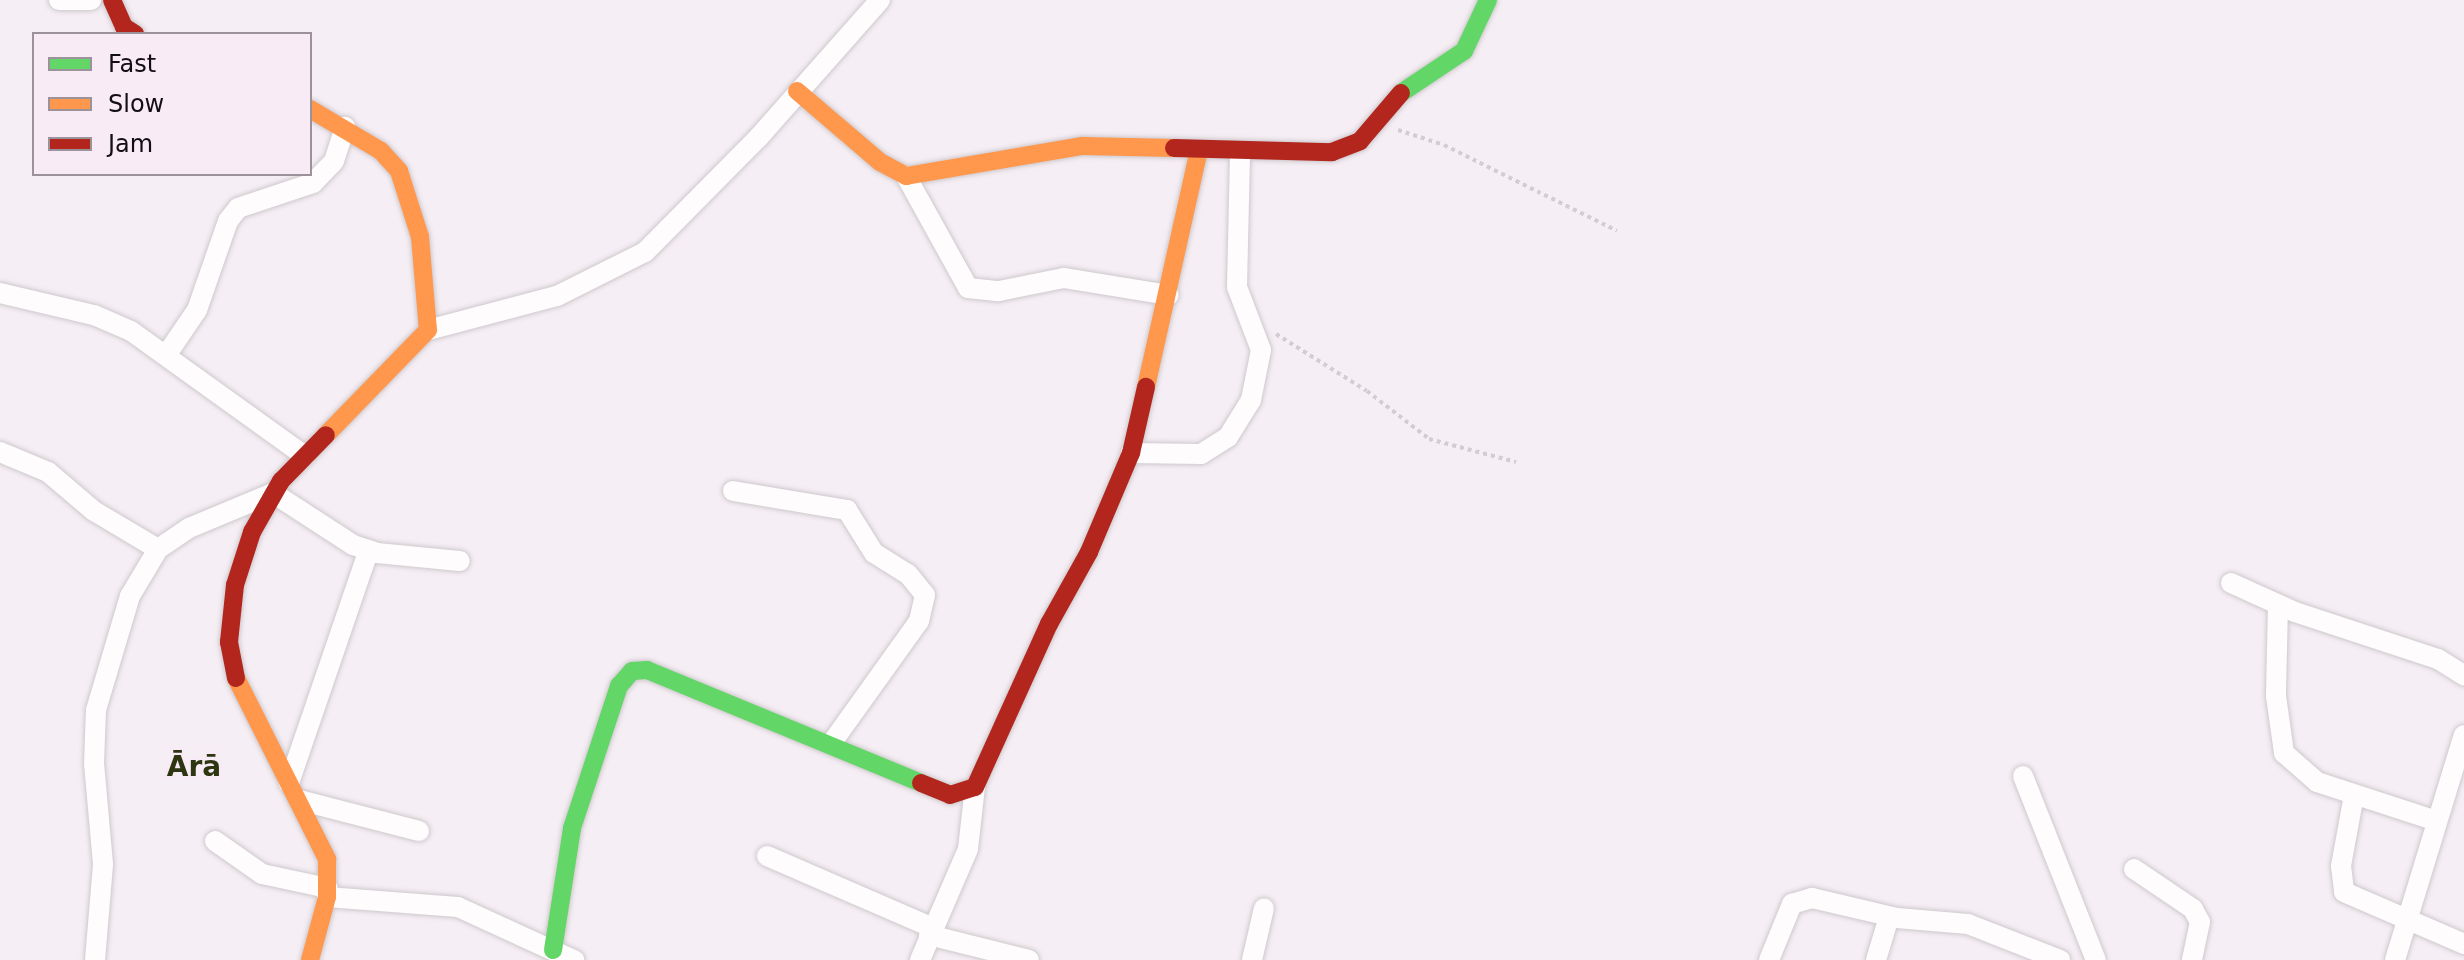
<!DOCTYPE html>
<meta charset="utf-8">
<style>
body{margin:0}
#map{position:relative;width:2464px;height:960px;overflow:hidden;background:#f5eef4;font-family:"DejaVu Sans",sans-serif}
div>[style]{position:absolute}
.path>*{height:4px;margin-top:-2px;transform-origin:0;background:repeating-linear-gradient(90deg,#d1ced0 0 4px,transparent 0 8px)}
.roads{filter:drop-shadow(0 0 2px #cec9cd) drop-shadow(0 0 2px #cec9cd)}
.street>*{height:20px;margin:-10px;padding:0 10px;transform-origin:10px;border-radius:10px;background:#fefcfd}
.fast>*{height:18px;margin:-9px;padding:0 9px;transform-origin:9px;border-radius:9px;background:#63d668}
.slow>*{height:18px;margin:-9px;padding:0 9px;transform-origin:9px;border-radius:9px;background:#ff974d}
.jam>*{height:18px;margin:-9px;padding:0 9px;transform-origin:9px;border-radius:9px;background:#b3261e}
span{translate:-50% -50%;white-space:nowrap;text-align:center;line-height:1.15;-webkit-text-stroke:6px #f8ebf6;paint-order:stroke}
.district-label{font-size:28px;color:#2d3610;font-weight:700}
.legend{position:absolute;left:32px;top:32px;width:280px;height:144px;box-sizing:border-box;background:#f8ebf6;border:2px solid #9c939a;margin:0;padding:10px 14px;list-style:none;font-size:24px;color:#120e11}
.legend li{display:flex;align-items:center;gap:16px;height:40px}
.legend b{width:40px;border:2px solid #9c939a}
</style>
<div id="map">
<div class="path">
<i style="left:1398px;top:130px;width:48px;rotate:18.1deg"></i>
<i style="left:1444px;top:145px;width:193px;rotate:26.4deg"></i>
<i style="left:1276px;top:334px;width:107px;rotate:32.1deg"></i>
<i style="left:1367px;top:391px;width:78px;rotate:37.7deg"></i>
<i style="left:1429px;top:439px;width:90px;rotate:14.8deg"></i>
</div>
<div class="roads">
<div class="street">
<i style="left:59px;top:0;width:32px"></i>
<i style="left:906px;top:176px;width:128px;rotate:61deg"></i>
<i style="left:968px;top:288px;width:31px;rotate:6deg"></i>
<i style="left:999px;top:291px;width:66px;rotate:-11.3deg"></i>
<i style="left:1064px;top:278px;width:106px;rotate:9.2deg"></i>
<i style="left:0;top:293px;width:97px;rotate:13.2deg"></i>
<i style="left:94px;top:315px;width:40px;rotate:23.4deg"></i>
<i style="left:131px;top:331px;width:214px;rotate:35.7deg"></i>
<i style="left:428px;top:330px;width:133px;rotate:-14.8deg"></i>
<i style="left:557px;top:296px;width:98px;rotate:-26.6deg"></i>
<i style="left:645px;top:252px;width:161px;rotate:-45.3deg"></i>
<i style="left:758px;top:138px;width:184px;rotate:-48.5deg"></i>
<i style="left:167px;top:354px;width:53px;rotate:-55.7deg"></i>
<i style="left:197px;top:310px;width:94px;rotate:-70.8deg"></i>
<i style="left:228px;top:221px;width:16px;rotate:-52deg"></i>
<i style="left:238px;top:208px;width:79px;rotate:-18.4deg"></i>
<i style="left:313px;top:183px;width:30px;rotate:-46deg"></i>
<i style="left:334px;top:161px;width:36px;rotate:-72deg"></i>
<i style="left:0;top:452px;width:52px;rotate:22.6deg"></i>
<i style="left:48px;top:472px;width:60px;rotate:40.3deg"></i>
<i style="left:94px;top:511px;width:74px;rotate:30.7deg"></i>
<i style="left:1131px;top:453px;width:70px;rotate:0.8deg"></i>
<i style="left:1201px;top:454px;width:32px;rotate:-32deg"></i>
<i style="left:1228px;top:437px;width:44px;rotate:-58.1deg"></i>
<i style="left:1251px;top:400px;width:51px;rotate:-78.7deg"></i>
<i style="left:1261px;top:350px;width:67px;rotate:-110.9deg"></i>
<i style="left:1237px;top:287px;width:135px;rotate:-88.7deg"></i>
<i style="left:733px;top:491px;width:116px;rotate:9.5deg"></i>
<i style="left:847px;top:510px;width:51px;rotate:57.9deg"></i>
<i style="left:874px;top:553px;width:40px;rotate:32deg"></i>
<i style="left:908px;top:574px;width:27px;rotate:51deg"></i>
<i style="left:925px;top:595px;width:27px;rotate:103deg"></i>
<i style="left:919px;top:621px;width:151px;rotate:125.6deg"></i>
<i style="left:2231px;top:583px;width:70px;rotate:24.4deg"></i>
<i style="left:2295px;top:612px;width:151px;rotate:18.2deg"></i>
<i style="left:2438px;top:659px;width:31px;rotate:32deg"></i>
<i style="left:2278px;top:605px;width:91px;rotate:91.3deg"></i>
<i style="left:2276px;top:696px;width:58px;rotate:82deg"></i>
<i style="left:2284px;top:753px;width:44px;rotate:41.3deg"></i>
<i style="left:2317px;top:782px;width:125px;rotate:18.1deg"></i>
<i style="left:2023px;top:776px;width:198px;rotate:68.4deg"></i>
<i style="left:289px;top:783px;width:246px;rotate:-71.1deg"></i>
<i style="left:2354px;top:795px;width:72px;rotate:100.4deg"></i>
<i style="left:2341px;top:866px;width:26px;rotate:83deg"></i>
<i style="left:2344px;top:892px;width:131px;rotate:23.4deg"></i>
<i style="left:299px;top:800px;width:124px;rotate:14.5deg"></i>
<i style="left:215px;top:841px;width:57px;rotate:35.1deg"></i>
<i style="left:262px;top:874px;width:67px;rotate:12deg"></i>
<i style="left:767px;top:856px;width:179px;rotate:23.4deg"></i>
<i style="left:2134px;top:869px;width:71px;rotate:34.1deg"></i>
<i style="left:2193px;top:909px;width:15px;rotate:62deg"></i>
<i style="left:2200px;top:922px;width:39px;rotate:102deg"></i>
<i style="left:327px;top:897px;width:131px;rotate:4.4deg"></i>
<i style="left:458px;top:907px;width:128px;rotate:24.6deg"></i>
<i style="left:929px;top:935px;width:103px;rotate:14deg"></i>
<i style="left:95px;top:960px;width:96px;rotate:-85.2deg"></i>
<i style="left:103px;top:864px;width:100px;rotate:-95.1deg"></i>
<i style="left:94px;top:764px;width:54px;rotate:-87.9deg"></i>
<i style="left:96px;top:710px;width:119px;rotate:-73.4deg"></i>
<i style="left:130px;top:596px;width:55px;rotate:-59.2deg"></i>
<i style="left:158px;top:549px;width:37px;rotate:-34deg"></i>
<i style="left:189px;top:528px;width:91px;rotate:-22.6deg"></i>
<i style="left:273px;top:493px;width:95px;rotate:33deg"></i>
<i style="left:353px;top:545px;width:25px;rotate:18deg"></i>
<i style="left:377px;top:553px;width:83px;rotate:5.5deg"></i>
<i style="left:920px;top:960px;width:121px;rotate:-66.6deg"></i>
<i style="left:968px;top:849px;width:62px;rotate:-83.6deg"></i>
<i style="left:1252px;top:960px;width:53px;rotate:-77deg"></i>
<i style="left:1769px;top:960px;width:61px;rotate:-67.7deg"></i>
<i style="left:1792px;top:904px;width:21px;rotate:-17deg"></i>
<i style="left:1812px;top:898px;width:87px;rotate:13.2deg"></i>
<i style="left:1897px;top:918px;width:71px;rotate:4.8deg"></i>
<i style="left:1968px;top:924px;width:99px;rotate:21.4deg"></i>
<i style="left:1876px;top:960px;width:45px;rotate:-73.2deg"></i>
<i style="left:2395px;top:960px;width:235px;rotate:-73deg"></i>
</div>
<div class="fast">
<i style="left:1401px;top:93px;width:76px;rotate:-33.7deg"></i>
<i style="left:1464px;top:51px;width:56px;rotate:-64.8deg"></i>
<i style="left:553px;top:950px;width:123px;rotate:-81.1deg"></i>
<i style="left:572px;top:828px;width:150px;rotate:-71.7deg"></i>
<i style="left:619px;top:686px;width:20px;rotate:-49deg"></i>
<i style="left:632px;top:671px;width:15px;rotate:-4deg"></i>
<i style="left:647px;top:670px;width:296px;rotate:22.4deg"></i>
</div>
<div class="slow">
<i style="left:797px;top:91px;width:109px;rotate:40.5deg"></i>
<i style="left:880px;top:162px;width:30px;rotate:28deg"></i>
<i style="left:906px;top:176px;width:179px;rotate:-9.7deg"></i>
<i style="left:1082px;top:146px;width:92px;rotate:1.2deg"></i>
<i style="left:310px;top:109px;width:82px;rotate:30.6deg"></i>
<i style="left:381px;top:151px;width:27px;rotate:48deg"></i>
<i style="left:399px;top:171px;width:69px;rotate:72.3deg"></i>
<i style="left:420px;top:237px;width:93px;rotate:85.1deg"></i>
<i style="left:428px;top:330px;width:146px;rotate:134.2deg"></i>
<i style="left:1146px;top:387px;width:243px;rotate:-77.4deg"></i>
<i style="left:236px;top:678px;width:203px;rotate:63.3deg"></i>
<i style="left:327px;top:859px;width:38px;rotate:90deg"></i>
<i style="left:327px;top:897px;width:65px;rotate:105.1deg"></i>
</div>
<div class="jam">
<i style="left:112px;top:0;width:30px;rotate:66deg"></i>
<i style="left:124px;top:27px;width:13px;rotate:32deg"></i>
<i style="left:1174px;top:148px;width:158px;rotate:1.5deg"></i>
<i style="left:1332px;top:152px;width:30px;rotate:-21deg"></i>
<i style="left:1360px;top:141px;width:63px;rotate:-49.5deg"></i>
<i style="left:236px;top:678px;width:37px;rotate:-101deg"></i>
<i style="left:229px;top:642px;width:57px;rotate:-84deg"></i>
<i style="left:235px;top:585px;width:56px;rotate:-72.2deg"></i>
<i style="left:252px;top:532px;width:59px;rotate:-60.4deg"></i>
<i style="left:281px;top:481px;width:64px;rotate:-45.6deg"></i>
<i style="left:921px;top:783px;width:31px;rotate:22deg"></i>
<i style="left:950px;top:795px;width:26px;rotate:-18deg"></i>
<i style="left:975px;top:787px;width:179px;rotate:-65.6deg"></i>
<i style="left:1049px;top:624px;width:82px;rotate:-60.9deg"></i>
<i style="left:1089px;top:552px;width:108px;rotate:-67deg"></i>
<i style="left:1131px;top:453px;width:68px;rotate:-77.2deg"></i>
</div>
</div>
<div class="district-label">
<span style="left:194px;top:767px">Ārā</span>
</div>
<ul class="legend">
<li><b style="height:10px;background:#63d668"></b>Fast</li>
<li><b style="height:10px;background:#ff974d"></b>Slow</li>
<li><b style="height:10px;background:#b3261e"></b>Jam</li>
</ul>
</div>
